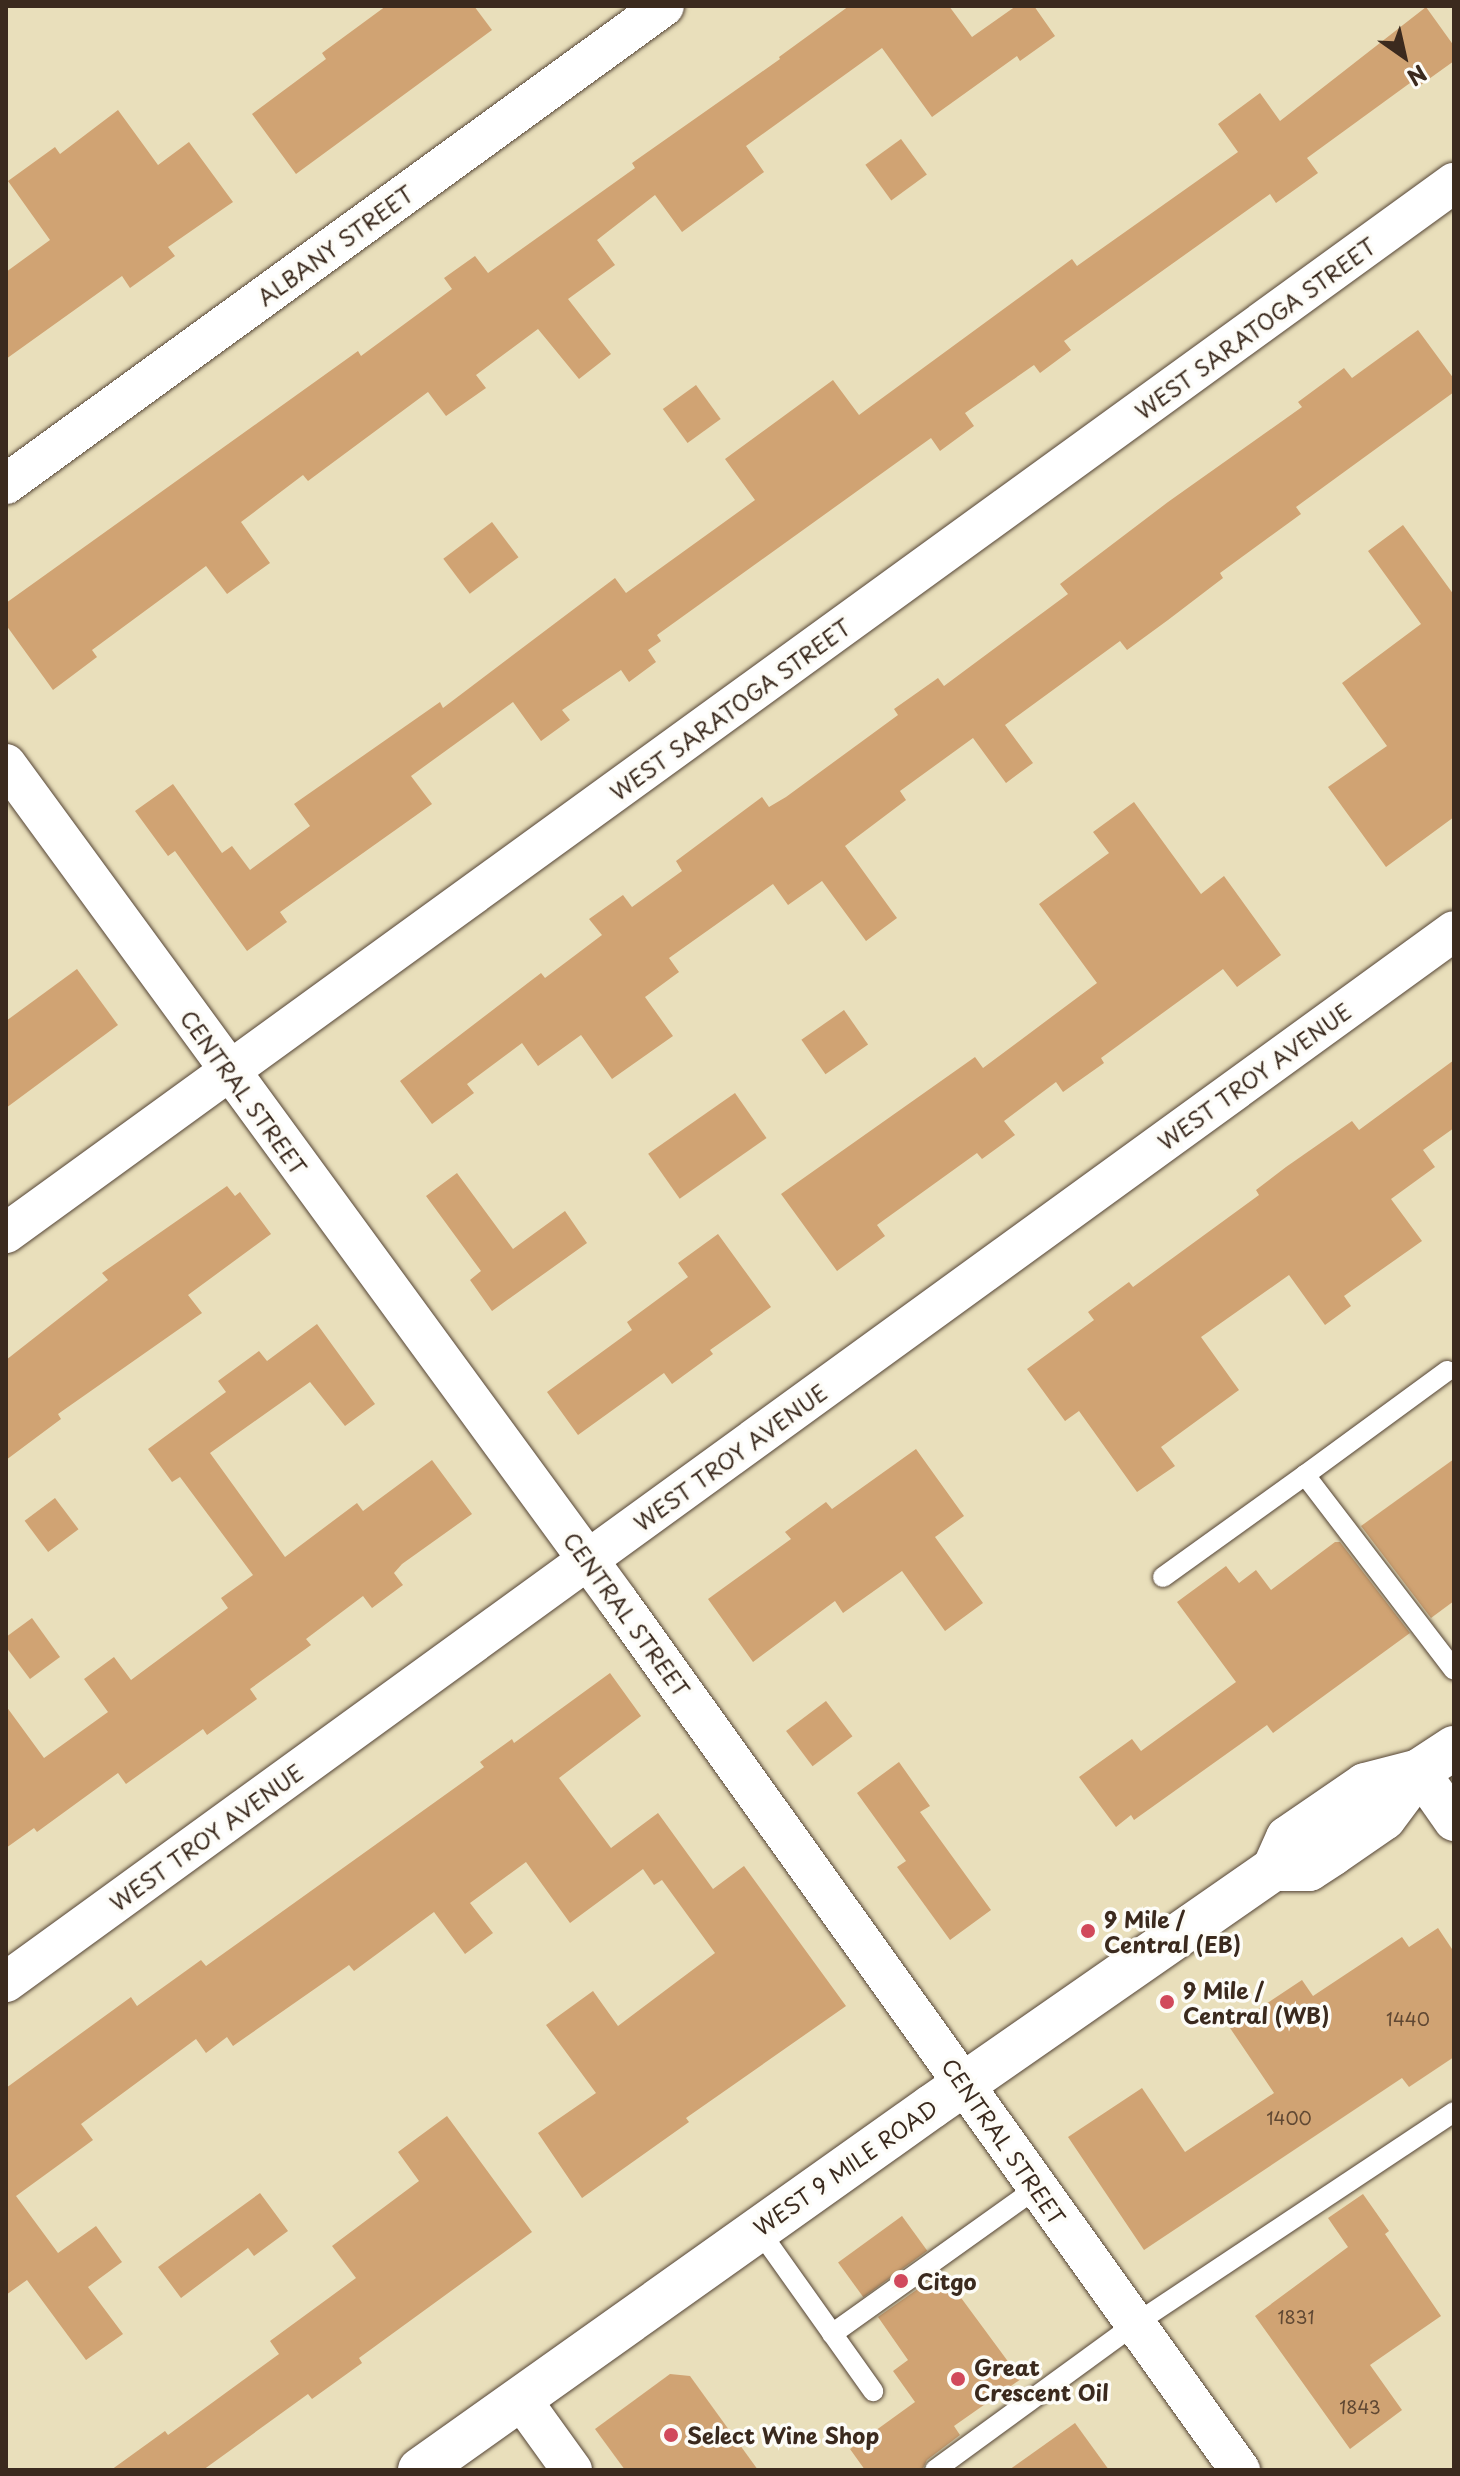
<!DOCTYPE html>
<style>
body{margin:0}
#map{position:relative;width:1460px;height:2476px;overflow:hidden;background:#e9dfbb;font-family:"Playpen Sans",sans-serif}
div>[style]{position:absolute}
.building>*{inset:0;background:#d0a373;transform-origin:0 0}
.roads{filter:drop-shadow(0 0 2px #554536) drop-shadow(0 0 2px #554536)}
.service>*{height:20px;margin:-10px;padding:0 10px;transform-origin:10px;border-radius:10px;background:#fff}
.minor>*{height:40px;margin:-20px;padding:0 20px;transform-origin:20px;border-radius:20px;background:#fff}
.secondary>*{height:44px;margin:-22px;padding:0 22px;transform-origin:22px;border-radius:22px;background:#fff}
.dots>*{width:22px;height:22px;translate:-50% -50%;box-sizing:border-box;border:4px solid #fdfcf7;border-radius:50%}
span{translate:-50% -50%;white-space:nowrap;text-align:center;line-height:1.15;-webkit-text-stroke:7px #fdfcf7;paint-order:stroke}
.number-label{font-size:18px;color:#604833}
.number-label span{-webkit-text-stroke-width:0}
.street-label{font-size:22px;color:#3b2a1e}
.poi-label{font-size:22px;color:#3b2a1e;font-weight:700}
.left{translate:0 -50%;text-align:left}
.frame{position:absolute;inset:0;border:8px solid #3b2a1e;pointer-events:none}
.north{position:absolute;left:1364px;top:16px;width:80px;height:80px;-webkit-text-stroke:6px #fdfcf7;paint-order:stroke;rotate:146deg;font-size:22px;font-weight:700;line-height:32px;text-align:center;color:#3b2a1e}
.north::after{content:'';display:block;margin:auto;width:28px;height:36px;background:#3b2a1e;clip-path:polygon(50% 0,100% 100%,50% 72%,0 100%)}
</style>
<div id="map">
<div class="building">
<i style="clip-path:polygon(386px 6px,474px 6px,492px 30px,296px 174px,252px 114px,326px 59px,322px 53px)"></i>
<i style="clip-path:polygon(849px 6px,949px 6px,972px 37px,1016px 6px,1034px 6px,1055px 36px,1020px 61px,1017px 56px,932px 117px,882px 48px,746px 146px,764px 172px,682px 232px,655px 195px,597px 240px,615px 265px,568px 299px,611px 354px,579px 379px,538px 329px,476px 375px,486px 388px,446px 416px,428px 392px,308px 481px,303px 475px,241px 522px,270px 563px,227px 594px,206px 566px,92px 650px,97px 657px,53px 690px,6px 625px,6px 603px,358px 351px,361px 356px,452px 289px,444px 278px,475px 256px,488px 273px,635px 168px,632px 163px,780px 59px,779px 57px)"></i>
<i style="clip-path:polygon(1426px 7px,1454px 46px,1454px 61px,1415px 89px,1410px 83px,1307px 158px,1318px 173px,1276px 203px,1270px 194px,1064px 341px,1071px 350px,1040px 373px,1034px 365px,965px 413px,974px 426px,940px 451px,931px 438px,657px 635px,661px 641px,648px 650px,656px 662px,629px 682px,621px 670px,562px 710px,570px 720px,541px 741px,513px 702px,411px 776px,432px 804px,280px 912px,287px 922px,247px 951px,175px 851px,168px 856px,135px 811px,173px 784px,222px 853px,232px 846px,250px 870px,310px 826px,294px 804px,440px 702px,443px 708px,615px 578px,626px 593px,755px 500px,725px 459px,833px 380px,859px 415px,1072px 259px,1077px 266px,1238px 152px,1218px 124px,1260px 93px,1280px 121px)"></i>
<i style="clip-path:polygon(118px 110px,158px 165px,189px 142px,233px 202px,168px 247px,175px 256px,130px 288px,122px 276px,6px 359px,6px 272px,50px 240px,8px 181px,55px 147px,60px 154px)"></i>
<i style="left:901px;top:139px;width:44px;height:44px;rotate:54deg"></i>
<i style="clip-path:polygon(1418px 330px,1454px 379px,1454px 392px,1296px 507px,1301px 514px,1220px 573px,1223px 578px,1168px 620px,1127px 650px,1120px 641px,1005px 725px,1033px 763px,1006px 783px,973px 738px,900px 791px,906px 800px,845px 846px,897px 918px,866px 941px,822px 881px,788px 905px,773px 884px,669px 958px,679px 972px,645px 997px,673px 1036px,612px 1079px,581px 1035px,538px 1066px,522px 1043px,467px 1084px,474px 1093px,432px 1124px,400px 1081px,541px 973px,545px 978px,602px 935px,589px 919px,623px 895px,632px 907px,682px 871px,676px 861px,762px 797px,769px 807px,786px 797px,898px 715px,894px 709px,938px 678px,944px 686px,1068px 594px,1060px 584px,1168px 502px,1302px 407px,1298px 402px,1344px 368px,1352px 378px)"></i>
<i style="left:696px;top:385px;width:42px;height:41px;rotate:54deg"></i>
<i style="left:492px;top:522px;width:44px;height:61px;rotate:53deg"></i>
<i style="clip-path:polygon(1403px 525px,1454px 595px,1454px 817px,1386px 867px,1328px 787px,1387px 746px,1342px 683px,1421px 624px,1368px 551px)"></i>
<i style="clip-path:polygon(1134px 802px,1201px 894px,1224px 876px,1281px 955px,1237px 987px,1223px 969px,1101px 1058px,1104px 1063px,1063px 1092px,1056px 1082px,1004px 1121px,1015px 1135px,982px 1159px,977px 1153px,877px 1225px,885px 1236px,837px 1271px,781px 1194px,975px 1057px,983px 1068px,1097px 983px,1039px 904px,1109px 853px,1093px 832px)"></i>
<i style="clip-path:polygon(77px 969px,118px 1025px,6px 1108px,6px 1021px)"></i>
<i style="left:844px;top:1010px;width:42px;height:52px;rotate:55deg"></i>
<i style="clip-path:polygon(1454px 1060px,1454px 1128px,1423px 1150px,1435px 1167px,1391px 1199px,1422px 1241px,1344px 1296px,1351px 1306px,1325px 1325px,1289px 1275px,1201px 1337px,1239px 1390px,1161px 1447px,1175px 1466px,1137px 1492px,1079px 1411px,1065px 1421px,1027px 1369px,1094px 1320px,1088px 1312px,1129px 1282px,1133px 1287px,1259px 1195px,1256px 1190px,1286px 1167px,1352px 1121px,1359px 1130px)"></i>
<i style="left:735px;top:1093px;width:55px;height:106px;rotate:55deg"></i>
<i style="clip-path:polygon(457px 1173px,513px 1249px,565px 1211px,587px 1243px,492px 1311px,470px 1280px,481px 1271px,426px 1196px)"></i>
<i style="clip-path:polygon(227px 1186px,235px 1196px,240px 1192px,271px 1234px,188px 1295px,202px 1313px,58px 1414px,61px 1419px,6px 1460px,6px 1360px,108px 1280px,102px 1273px)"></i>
<i style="clip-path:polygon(718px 1234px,771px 1307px,710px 1350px,713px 1354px,672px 1384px,664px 1373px,578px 1435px,547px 1392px,632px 1330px,627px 1322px,688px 1277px,678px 1263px)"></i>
<i style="clip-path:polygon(317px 1324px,375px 1404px,345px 1426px,310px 1382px,210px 1453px,285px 1557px,357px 1503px,363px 1511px,432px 1460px,472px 1514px,402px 1564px,394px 1573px,403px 1585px,372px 1608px,363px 1596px,306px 1639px,311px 1645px,250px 1689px,257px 1699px,207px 1735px,203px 1729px,126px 1784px,118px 1773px,37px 1832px,34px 1828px,6px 1848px,6px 1706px,44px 1758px,108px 1712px,84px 1679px,114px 1657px,131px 1680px,228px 1608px,221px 1598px,253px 1575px,180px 1477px,172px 1482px,148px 1449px,226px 1392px,218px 1381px,259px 1351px,267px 1361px)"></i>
<i style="clip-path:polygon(916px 1449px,964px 1516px,935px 1537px,983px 1603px,945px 1631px,902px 1571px,843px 1613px,835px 1601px,753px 1662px,708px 1599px,791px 1539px,785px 1532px,826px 1502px,832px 1509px)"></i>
<i style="clip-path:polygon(1454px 1459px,1454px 1601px,1431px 1618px,1361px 1526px)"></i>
<i style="left:55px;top:1498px;width:39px;height:38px;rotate:53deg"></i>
<i style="clip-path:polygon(1335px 1542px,1340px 1542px,1410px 1633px,1273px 1733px,1267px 1725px,1134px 1820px,1131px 1815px,1116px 1827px,1079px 1777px,1132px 1739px,1141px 1751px,1236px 1682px,1177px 1602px,1226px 1566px,1239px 1583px,1256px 1570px,1271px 1590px)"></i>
<i style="clip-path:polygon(32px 1618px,60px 1657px,30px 1679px,6px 1647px,6px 1637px)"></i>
<i style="clip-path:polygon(610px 1673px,641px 1716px,559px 1778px,611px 1848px,658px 1813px,713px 1889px,744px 1866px,846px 2006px,686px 2118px,689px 2122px,582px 2198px,538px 2133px,596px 2093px,546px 2025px,593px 1991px,618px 2026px,715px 1953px,662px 1880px,654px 1885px,643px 1869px,570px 1923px,526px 1862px,470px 1903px,493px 1933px,465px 1954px,434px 1912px,354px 1971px,349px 1965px,233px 2046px,227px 2037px,206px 2053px,196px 2039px,81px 2124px,93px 2140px,16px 2196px,58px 2253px,96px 2226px,122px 2262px,88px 2287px,123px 2334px,86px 2360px,27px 2280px,6px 2295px,6px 2088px,131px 1997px,137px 2006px,201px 1960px,206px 1966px,484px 1767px,480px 1762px,512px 1739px,514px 1743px)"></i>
<i style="left:826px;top:1701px;width:44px;height:50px;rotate:53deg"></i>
<i style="clip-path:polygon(899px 1762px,930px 1806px,920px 1812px,991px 1910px,950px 1940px,897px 1867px,906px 1861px,857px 1793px)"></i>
<i style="clip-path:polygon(1438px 1928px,1454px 1952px,1454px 2057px,1409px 2087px,1402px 2078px,1144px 2250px,1068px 2137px,1142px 2088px,1185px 2152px,1274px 2093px,1230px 2028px,1302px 1980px,1313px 1996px,1402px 1937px,1409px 1947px)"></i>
<i style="clip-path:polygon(447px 2116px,532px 2232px,359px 2358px,362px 2363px,312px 2399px,308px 2394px,203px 2470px,111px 2470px,165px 2431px,168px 2435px,279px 2354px,270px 2341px,356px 2278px,332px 2246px,419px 2181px,398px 2152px)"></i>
<i style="clip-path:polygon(260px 2193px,288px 2231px,254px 2256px,248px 2248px,181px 2298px,158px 2267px)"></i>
<i style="clip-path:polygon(1363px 2194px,1389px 2231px,1385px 2234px,1441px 2316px,1370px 2365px,1402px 2410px,1350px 2449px,1255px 2316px,1348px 2247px,1328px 2218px)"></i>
<i style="left:902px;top:2216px;width:43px;height:79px;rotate:54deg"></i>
<i style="clip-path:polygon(942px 2272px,1021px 2379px,954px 2426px,960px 2435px,927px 2460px,922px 2470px,865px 2470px,850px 2449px,915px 2402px,893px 2371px,908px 2360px,878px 2317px)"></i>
<i style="clip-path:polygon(670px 2374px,690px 2376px,758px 2470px,625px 2470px,595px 2429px)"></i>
<i style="clip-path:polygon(1075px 2423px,1109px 2470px,1009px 2470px)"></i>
</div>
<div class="roads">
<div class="service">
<i style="left:1447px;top:1371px;width:176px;rotate:143.8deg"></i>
<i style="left:1305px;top:1475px;width:245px;rotate:52.6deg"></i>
<i style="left:1163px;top:1577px;width:175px;rotate:-35.7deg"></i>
<i style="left:758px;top:2229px;width:199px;rotate:54.6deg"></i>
<i style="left:832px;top:2334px;width:252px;rotate:-35.5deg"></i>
<i style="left:935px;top:2470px;width:248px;rotate:-36.1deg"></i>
<i style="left:1135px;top:2324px;width:383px;rotate:-33.6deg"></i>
</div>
<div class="minor">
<i style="left:6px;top:484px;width:813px;rotate:-36deg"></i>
<i style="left:6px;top:764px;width:1037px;rotate:53.83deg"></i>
<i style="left:618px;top:1601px;width:1069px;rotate:54.41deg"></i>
<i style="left:6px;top:1233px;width:1789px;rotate:-35.95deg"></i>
<i style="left:1419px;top:1771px;width:61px;rotate:55deg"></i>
<i style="left:6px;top:1982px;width:1789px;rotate:-35.97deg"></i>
<i style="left:520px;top:2398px;width:89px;rotate:54.2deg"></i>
</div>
<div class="secondary">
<i style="left:1274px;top:1869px;width:35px"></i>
<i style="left:1309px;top:1869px;width:27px;rotate:-33deg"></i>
<i style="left:1332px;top:1854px;width:63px;rotate:-34.7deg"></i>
<i style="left:1384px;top:1818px;width:59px;rotate:-53.3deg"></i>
<i style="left:420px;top:2470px;width:627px;rotate:-35.39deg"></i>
<i style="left:931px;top:2107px;width:417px;rotate:-34.8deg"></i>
<i style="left:1274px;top:1869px;width:34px;rotate:-66deg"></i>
<i style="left:1288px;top:1838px;width:93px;rotate:-34.5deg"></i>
<i style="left:1365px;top:1785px;width:56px;rotate:-14.5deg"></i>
<i style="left:1419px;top:1771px;width:42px;rotate:-33.3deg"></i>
</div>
</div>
<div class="dots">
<i style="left:1088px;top:1931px;background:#d1495b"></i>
<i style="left:1167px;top:2002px;background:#d1495b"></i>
<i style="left:901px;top:2281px;background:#d1495b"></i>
<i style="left:958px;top:2379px;background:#d1495b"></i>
<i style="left:671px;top:2435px;background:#d1495b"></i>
</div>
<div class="number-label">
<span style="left:1408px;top:2019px">1440</span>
<span style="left:1289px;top:2118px">1400</span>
<span style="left:1296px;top:2317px">1831</span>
<span style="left:1360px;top:2407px">1843</span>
</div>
<div class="street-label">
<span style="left:335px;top:245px;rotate:-36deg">ALBANY STREET</span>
<span style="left:1255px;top:328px;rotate:-36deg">WEST SARATOGA STREET</span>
<span style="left:730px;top:709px;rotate:-36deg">WEST SARATOGA STREET</span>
<span style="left:1254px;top:1076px;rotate:-36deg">WEST TROY AVENUE</span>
<span style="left:244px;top:1092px;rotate:54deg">CENTRAL STREET</span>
<span style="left:730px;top:1457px;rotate:-36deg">WEST TROY AVENUE</span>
<span style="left:627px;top:1614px;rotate:54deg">CENTRAL STREET</span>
<span style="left:206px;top:1837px;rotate:-36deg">WEST TROY AVENUE</span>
<span style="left:1004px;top:2141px;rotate:55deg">CENTRAL STREET</span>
<span style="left:845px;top:2167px;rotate:-35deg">WEST 9 MILE ROAD</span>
</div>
<div class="poi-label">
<span class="left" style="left:1104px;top:1931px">9 Mile /<br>Central (EB)</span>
<span class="left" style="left:1183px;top:2002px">9 Mile /<br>Central (WB)</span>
<span class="left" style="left:917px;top:2281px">Citgo</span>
<span class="left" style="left:974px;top:2379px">Great<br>Crescent Oil</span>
<span class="left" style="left:687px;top:2435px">Select Wine Shop</span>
</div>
<div class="frame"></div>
<div class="north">N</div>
</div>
